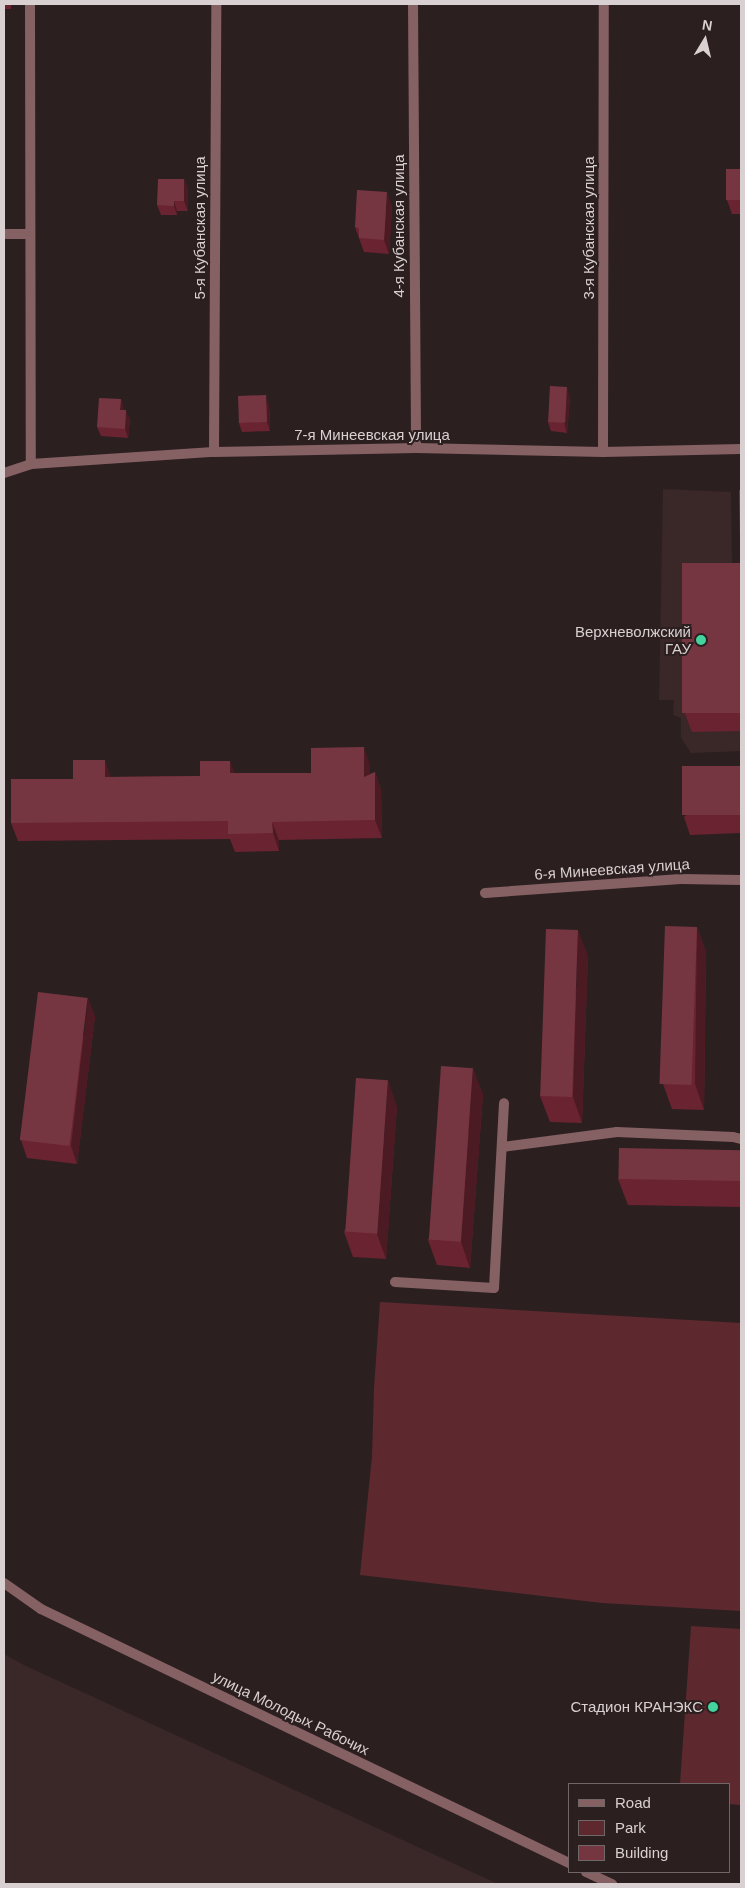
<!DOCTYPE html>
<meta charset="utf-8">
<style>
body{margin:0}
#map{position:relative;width:745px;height:1888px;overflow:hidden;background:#2c1f20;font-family:Arial,sans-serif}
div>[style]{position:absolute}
.built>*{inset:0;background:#3a2728}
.green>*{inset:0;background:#5d292f}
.minor>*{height:10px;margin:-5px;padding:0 5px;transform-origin:5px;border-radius:5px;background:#866163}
.wall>*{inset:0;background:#6a2330;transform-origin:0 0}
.shaded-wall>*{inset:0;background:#4c1a22}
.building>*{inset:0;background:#763641;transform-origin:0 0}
.dots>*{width:14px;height:14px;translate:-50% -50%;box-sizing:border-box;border:2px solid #2c1f20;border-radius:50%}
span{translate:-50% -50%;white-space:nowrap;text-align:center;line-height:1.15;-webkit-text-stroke:4px #2c1f20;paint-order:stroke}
.street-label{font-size:15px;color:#d9d0d1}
.poi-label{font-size:15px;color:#d9d0d1}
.right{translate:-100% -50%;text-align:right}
.frame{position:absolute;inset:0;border:5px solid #d9d0d1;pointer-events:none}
.legend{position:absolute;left:568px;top:1783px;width:162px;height:90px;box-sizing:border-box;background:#2c1f20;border:1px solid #716667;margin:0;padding:6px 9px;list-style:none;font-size:15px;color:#d9d0d1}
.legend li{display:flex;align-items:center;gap:10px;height:25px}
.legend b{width:25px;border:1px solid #716667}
.north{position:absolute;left:680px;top:15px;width:50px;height:50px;-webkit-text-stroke:4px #2c1f20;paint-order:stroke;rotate:9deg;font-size:14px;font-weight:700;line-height:20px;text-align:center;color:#d9d0d1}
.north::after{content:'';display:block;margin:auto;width:18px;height:22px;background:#d9d0d1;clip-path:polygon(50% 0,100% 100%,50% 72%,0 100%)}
</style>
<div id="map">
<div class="built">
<i style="clip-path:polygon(663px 489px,731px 492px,732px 571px,741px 579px,741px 751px,691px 753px,681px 738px,681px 718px,673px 715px,674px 700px,659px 700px)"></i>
<i style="clip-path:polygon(4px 1654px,24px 1665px,498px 1884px,4px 1884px)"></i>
</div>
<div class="green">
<i style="clip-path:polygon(380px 1302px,741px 1323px,741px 1611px,602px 1603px,360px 1575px,372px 1456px,374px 1388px)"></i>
<i style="clip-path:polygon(691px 1626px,741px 1629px,741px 1805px,729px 1804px,729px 1784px,680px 1784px)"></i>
</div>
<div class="minor">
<i style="left:30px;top:4px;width:460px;rotate:89.9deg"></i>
<i style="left:413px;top:4px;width:444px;rotate:89.6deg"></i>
<i style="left:4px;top:234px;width:26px"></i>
<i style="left:214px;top:452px;width:448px;rotate:-89.7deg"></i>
<i style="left:603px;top:452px;width:448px;rotate:-89.9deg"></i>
<i style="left:4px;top:473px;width:28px;rotate:-18deg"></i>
<i style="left:31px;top:464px;width:183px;rotate:-3.8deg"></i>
<i style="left:214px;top:452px;width:202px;rotate:-1.1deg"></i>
<i style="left:416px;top:448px;width:187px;rotate:1.2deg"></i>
<i style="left:603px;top:452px;width:138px;rotate:-1.2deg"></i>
<i style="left:485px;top:893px;width:196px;rotate:-4.1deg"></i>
<i style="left:681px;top:879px;width:60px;rotate:1deg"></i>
<i style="left:502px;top:1147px;width:116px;rotate:-7.4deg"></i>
<i style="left:617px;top:1132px;width:116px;rotate:2.5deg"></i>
<i style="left:733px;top:1137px;width:8px;rotate:14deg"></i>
<i style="left:395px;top:1282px;width:99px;rotate:3.5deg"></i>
<i style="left:494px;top:1288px;width:185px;rotate:-86.9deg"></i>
<i style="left:4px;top:1583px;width:45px;rotate:35.1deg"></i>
<i style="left:41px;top:1609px;width:586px;rotate:25.69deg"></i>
<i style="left:586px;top:1872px;width:29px;rotate:25deg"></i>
</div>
<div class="wall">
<i style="left:4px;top:4px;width:7px;height:5px"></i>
<i style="clip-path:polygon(741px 169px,741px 214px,732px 214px,727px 200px)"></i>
<i style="clip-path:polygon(184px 179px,188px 189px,188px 211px,177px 211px,177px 215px,161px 215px,157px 205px)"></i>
<i style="clip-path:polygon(392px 206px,389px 254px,364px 252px,355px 227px)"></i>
<i style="clip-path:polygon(570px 397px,567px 433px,551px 431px,548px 422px)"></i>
<i style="clip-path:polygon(121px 399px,124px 410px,130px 419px,128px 438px,101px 436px,97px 427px)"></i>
<i style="clip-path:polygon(269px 404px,270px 431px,242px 432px,239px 423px)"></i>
<i style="clip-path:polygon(741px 563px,741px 731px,692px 732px,685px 714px)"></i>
<i style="clip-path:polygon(370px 765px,370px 774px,375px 772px,381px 790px,382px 838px,279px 840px,279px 851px,235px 852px,230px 839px,18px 841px,11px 823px,73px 779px,111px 777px,200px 776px,234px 773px,311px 773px)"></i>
<i style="clip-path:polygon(741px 766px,741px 833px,690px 835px,684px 817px)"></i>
<i style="clip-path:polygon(697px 927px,706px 952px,704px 1110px,672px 1109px,663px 1084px)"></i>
<i style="clip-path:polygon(588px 955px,582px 1123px,550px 1122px,540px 1096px)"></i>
<i style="clip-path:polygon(95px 1016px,77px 1164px,27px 1158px,21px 1140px)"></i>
<i style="clip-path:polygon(483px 1094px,470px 1268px,437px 1265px,428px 1240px)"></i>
<i style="clip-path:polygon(397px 1106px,386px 1259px,353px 1257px,344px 1232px)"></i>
<i style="clip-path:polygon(741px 1151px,741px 1207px,628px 1205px,618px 1179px)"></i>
</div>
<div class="shaded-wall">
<i style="clip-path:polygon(184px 179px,188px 189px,188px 211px,184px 201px)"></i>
<i style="clip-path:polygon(387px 192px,392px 206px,389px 254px,384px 240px)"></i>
<i style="clip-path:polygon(174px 201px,177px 211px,177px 215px,174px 206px)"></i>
<i style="clip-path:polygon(567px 387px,570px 397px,567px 433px,564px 423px)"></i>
<i style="clip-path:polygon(266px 395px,269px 404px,270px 431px,267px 422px)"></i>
<i style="clip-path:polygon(121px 399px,124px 409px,123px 419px,120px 410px)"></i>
<i style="clip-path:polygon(126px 410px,130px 419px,128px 438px,125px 429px)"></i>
<i style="clip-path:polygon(364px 747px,370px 765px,370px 795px,364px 777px)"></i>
<i style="clip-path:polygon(105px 760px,111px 778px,105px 777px)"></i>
<i style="clip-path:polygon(230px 761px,237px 779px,230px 773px)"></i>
<i style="clip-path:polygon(375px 772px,381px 790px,382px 838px,375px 820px)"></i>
<i style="clip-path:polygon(272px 822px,279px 840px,279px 851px,273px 833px)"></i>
<i style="clip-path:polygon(697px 927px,706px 952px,704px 1110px,695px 1084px)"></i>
<i style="clip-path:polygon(578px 930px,588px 955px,582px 1123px,573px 1097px)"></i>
<i style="clip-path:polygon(88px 998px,95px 1016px,77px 1164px,71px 1146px)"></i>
<i style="clip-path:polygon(473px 1068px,483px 1094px,470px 1268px,461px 1242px)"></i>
<i style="clip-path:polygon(388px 1080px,397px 1106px,386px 1259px,377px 1234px)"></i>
</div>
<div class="building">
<i style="left:726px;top:169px;width:15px;height:31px"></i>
<i style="clip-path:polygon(158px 179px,184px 179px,184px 201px,174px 201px,174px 206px,157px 205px)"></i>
<i style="clip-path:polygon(357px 190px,387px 192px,384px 240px,359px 238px,359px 228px,355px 227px)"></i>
<i style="left:550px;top:386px;width:17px;height:36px;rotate:3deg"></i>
<i style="left:266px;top:395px;width:27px;height:28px;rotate:88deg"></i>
<i style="clip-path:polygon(99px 398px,121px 399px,120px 410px,126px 410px,125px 429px,97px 427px)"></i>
<i style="clip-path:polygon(739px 490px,741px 490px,741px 540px,740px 540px)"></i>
<i style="left:741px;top:563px;width:150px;height:59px;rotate:90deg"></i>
<i style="clip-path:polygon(364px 747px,364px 777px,375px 772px,375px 820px,272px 822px,273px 833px,228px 834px,228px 821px,11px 823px,11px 779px,73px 779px,73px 760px,105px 760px,105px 777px,200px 776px,200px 761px,230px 761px,230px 773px,311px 773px,311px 748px)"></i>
<i style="left:741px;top:766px;width:49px;height:59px;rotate:90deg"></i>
<i style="left:665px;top:926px;width:32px;height:158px;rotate:2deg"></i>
<i style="left:546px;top:929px;width:32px;height:167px;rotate:2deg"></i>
<i style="left:38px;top:992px;width:50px;height:149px;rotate:7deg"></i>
<i style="left:441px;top:1066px;width:32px;height:174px;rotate:4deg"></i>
<i style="left:356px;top:1078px;width:32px;height:154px;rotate:4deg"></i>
<i style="left:619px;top:1148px;width:122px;height:31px;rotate:1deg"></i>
</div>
<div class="dots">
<i style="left:701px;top:640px;background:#44d4a0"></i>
<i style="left:713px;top:1707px;background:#44d4a0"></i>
</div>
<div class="street-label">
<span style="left:399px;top:226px;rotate:-90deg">4-я Кубанская улица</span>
<span style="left:200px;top:228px;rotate:-90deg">5-я Кубанская улица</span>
<span style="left:589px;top:228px;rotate:-90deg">3-я Кубанская улица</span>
<span style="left:372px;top:435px">7-я Минеевская улица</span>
<span style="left:612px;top:869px;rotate:-4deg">6-я Минеевская улица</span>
<span style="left:291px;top:1713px;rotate:26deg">улица Молодых Рабочих</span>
</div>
<div class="poi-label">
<span class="right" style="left:691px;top:640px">Верхневолжский<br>ГАУ</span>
<span class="right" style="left:703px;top:1707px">Стадион КРАНЭКС</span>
</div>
<div class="frame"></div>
<ul class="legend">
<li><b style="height:6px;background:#866163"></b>Road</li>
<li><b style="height:14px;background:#5d292f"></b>Park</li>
<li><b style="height:14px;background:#763641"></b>Building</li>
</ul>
<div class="north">N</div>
</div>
